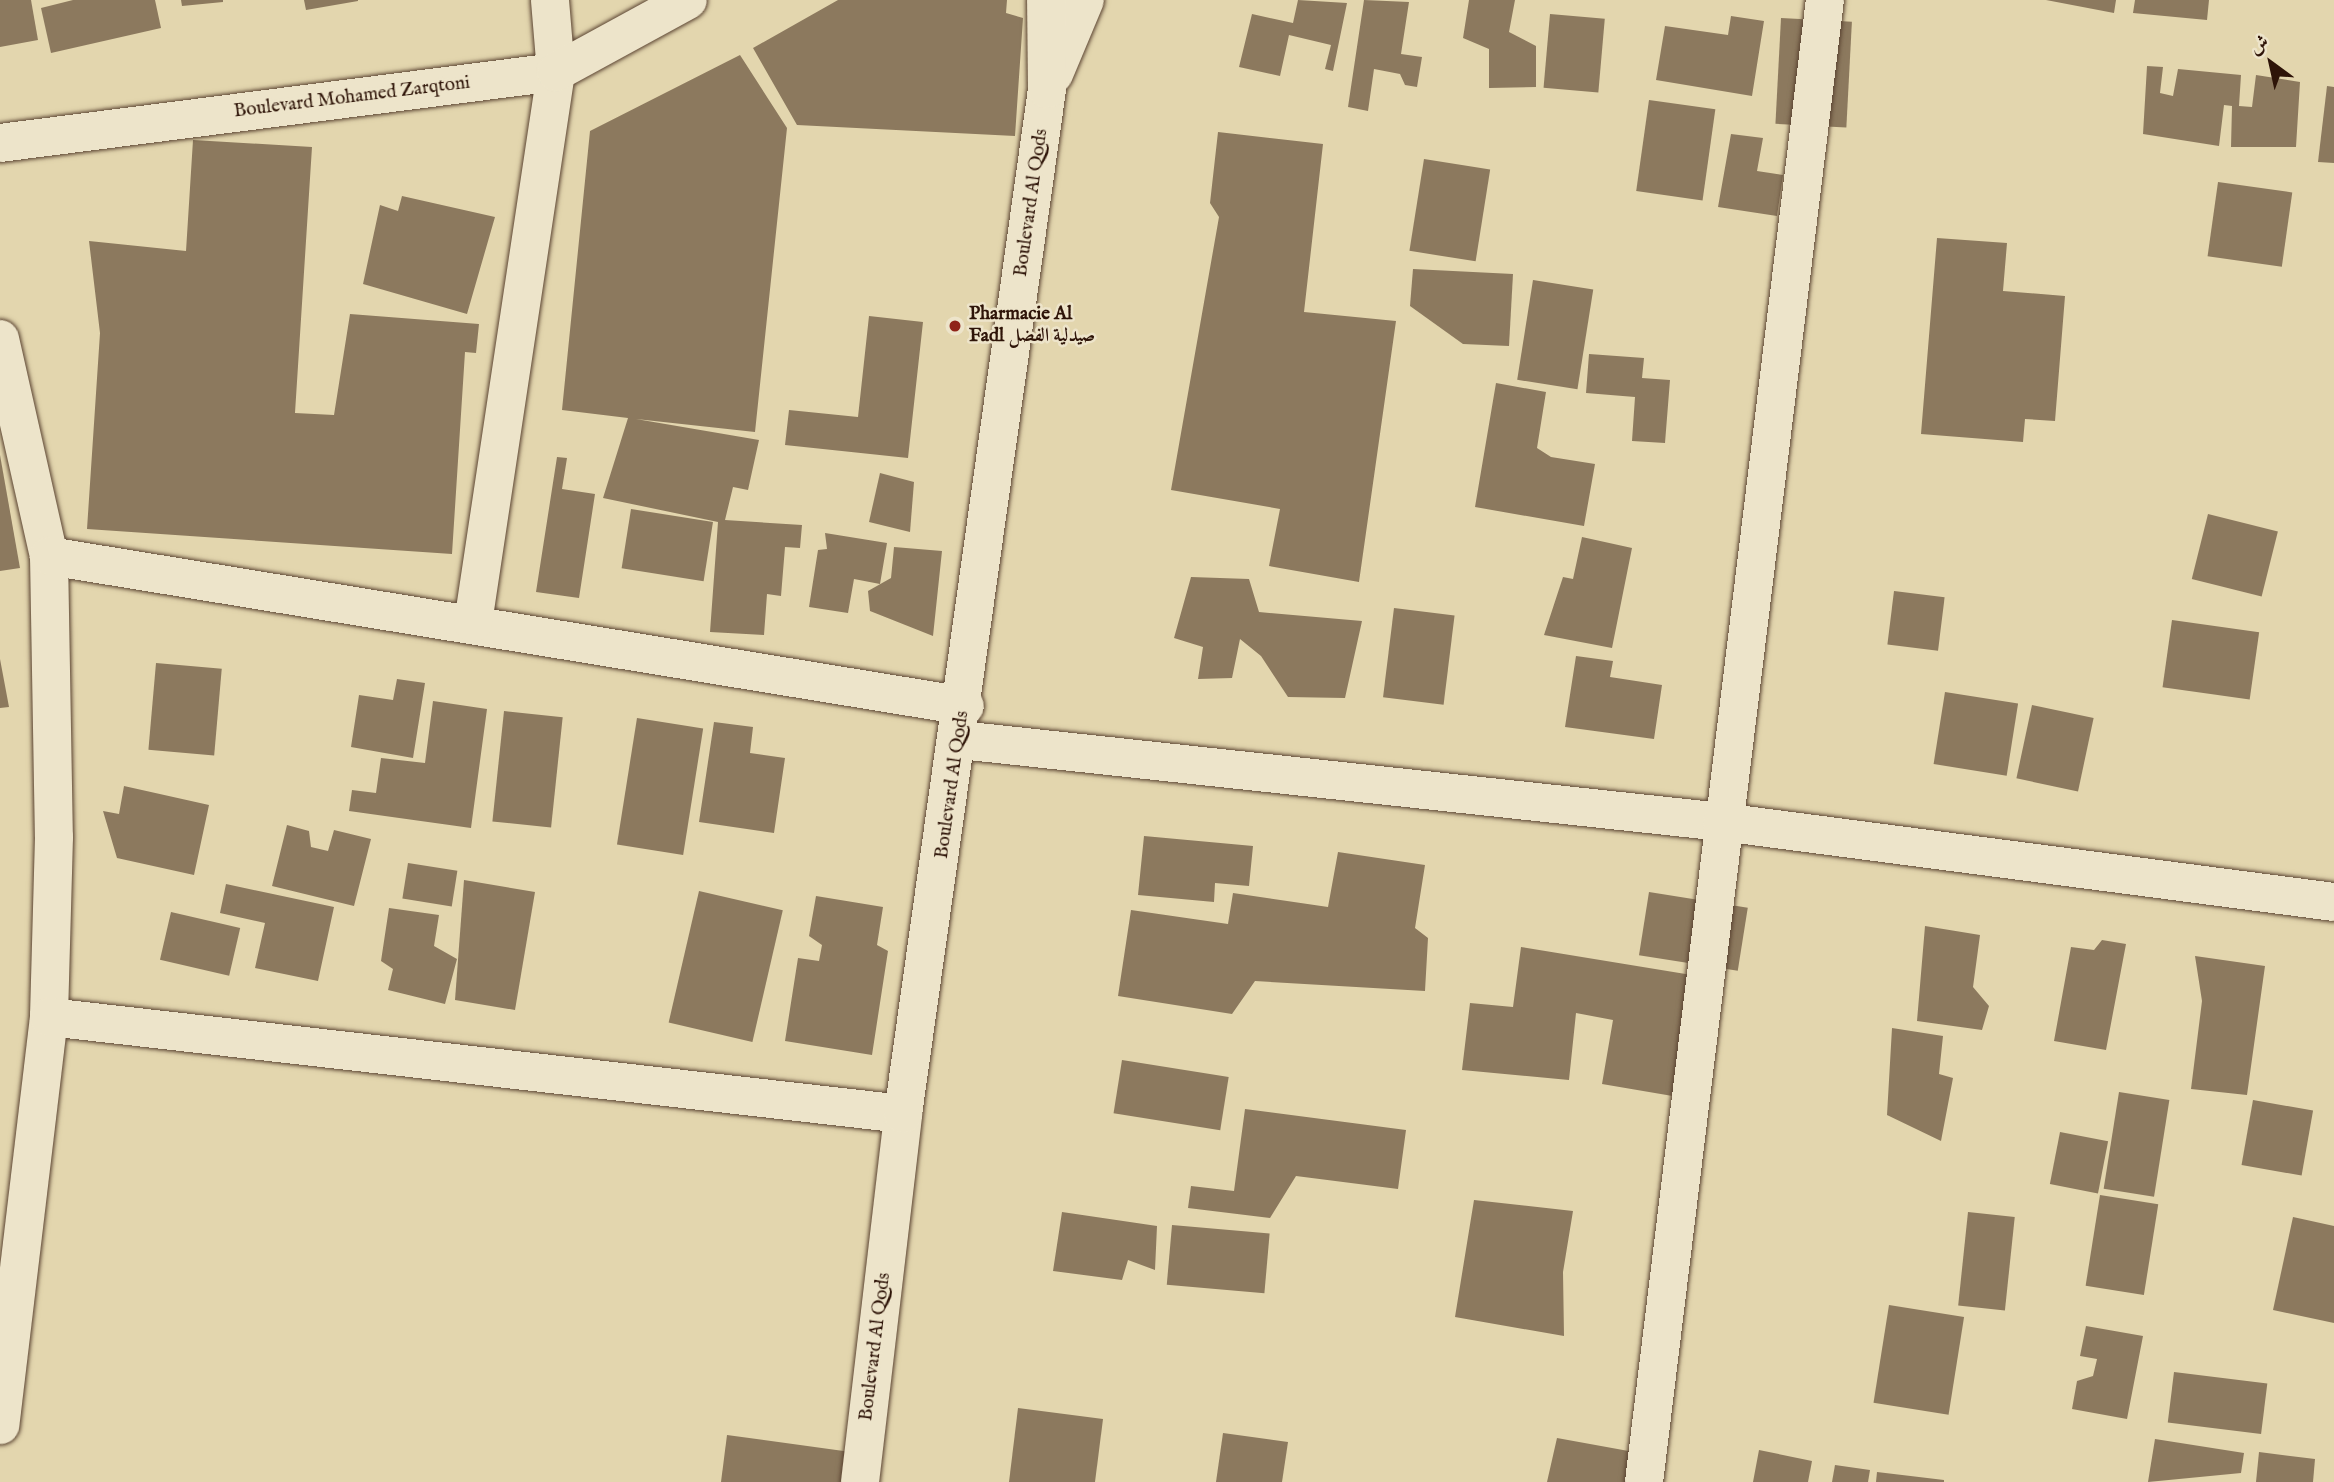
<!DOCTYPE html>
<meta charset="utf-8">
<style>
body{margin:0}
#map{position:relative;width:2334px;height:1482px;overflow:hidden;background:#e3d6ae;font-family:"IM FELL English",Amiri,serif}
div>[style]{position:absolute}
.building>*{inset:0;background:#8c795e;transform-origin:0 0}
.roads{filter:drop-shadow(0 0 2px #5b4432) drop-shadow(0 0 2px #5b4432)}
.street>*{height:38px;margin:-19px;padding:0 19px;transform-origin:19px;border-radius:19px;background:#ede4ca}
.secondary>*{height:38px;margin:-19px;padding:0 19px;transform-origin:19px;border-radius:19px;background:#ede4ca}
.dots>*{width:19px;height:19px;translate:-50% -50%;box-sizing:border-box;border:4px solid #ede4ca;border-radius:50%}
span{translate:-50% -50%;white-space:nowrap;text-align:center;line-height:1.15;-webkit-text-stroke:5px #ede4ca;paint-order:stroke}
.street-label{font-size:19px;color:#2e1408}
.poi-label{font-size:19px;color:#2e1408;font-weight:700}
.left{translate:0 -50%;text-align:left}
.north{position:absolute;left:2236px;top:28px;width:70px;height:70px;-webkit-text-stroke:5px #ede4ca;paint-order:stroke;rotate:327deg;font-size:19px;font-weight:700;line-height:28px;text-align:center;color:#2e1408}
.north::after{content:'';display:block;margin:auto;width:24px;height:32px;background:#2e1408;clip-path:polygon(50% 0,100% 100%,50% 72%,0 100%)}
</style>
<div id="map">
<div class="building">
<i style="clip-path:polygon(0 0,31px 0,38px 40px,0 47px)"></i>
<i style="clip-path:polygon(73px 0,155px 0,161px 28px,51px 53px,41px 8px)"></i>
<i style="clip-path:polygon(181px 0,223px 0,223px 2px,182px 6px)"></i>
<i style="clip-path:polygon(304px 0,358px 0,358px 1px,306px 10px)"></i>
<i style="clip-path:polygon(838px 0,1007px 0,1006px 13px,1023px 18px,1015px 136px,797px 125px,753px 48px)"></i>
<i style="clip-path:polygon(1298px 0,1347px 3px,1333px 71px,1325px 69px,1331px 45px,1289px 35px,1280px 76px,1239px 67px,1252px 14px,1293px 23px)"></i>
<i style="clip-path:polygon(1364px 0,1409px 2px,1401px 54px,1422px 57px,1417px 87px,1405px 85px,1400px 74px,1374px 69px,1368px 111px,1348px 107px)"></i>
<i style="clip-path:polygon(1469px 0,1515px 0,1509px 32px,1536px 46px,1536px 87px,1489px 88px,1489px 49px,1463px 38px)"></i>
<i style="clip-path:polygon(2046px 0,2116px 0,2114px 13px)"></i>
<i style="clip-path:polygon(2135px 0,2209px 0,2207px 20px,2133px 13px)"></i>
<i style="left:1550px;top:14px;width:55px;height:74px;rotate:5deg"></i>
<i style="clip-path:polygon(1731px 16px,1764px 21px,1752px 96px,1656px 80px,1665px 26px,1728px 35px)"></i>
<i style="left:1781px;top:18px;width:71px;height:106px;rotate:3deg"></i>
<i style="clip-path:polygon(740px 55px,787px 128px,755px 432px,636px 419px,759px 440px,748px 490px,733px 487px,725px 520px,802px 525px,800px 548px,785px 547px,781px 596px,767px 594px,764px 635px,710px 632px,718px 522px,603px 498px,628px 418px,562px 410px,590px 131px)"></i>
<i style="clip-path:polygon(2147px 66px,2163px 67px,2160px 93px,2173px 96px,2178px 69px,2241px 75px,2239px 106px,2252px 107px,2256px 75px,2300px 82px,2296px 147px,2231px 147px,2232px 106px,2224px 105px,2219px 146px,2143px 134px)"></i>
<i style="clip-path:polygon(2327px 86px,2334px 87px,2334px 163px,2318px 162px)"></i>
<i style="left:1649px;top:100px;width:67px;height:92px;rotate:8deg"></i>
<i style="clip-path:polygon(1218px 132px,1323px 144px,1304px 312px,1396px 321px,1359px 582px,1269px 566px,1280px 509px,1171px 490px,1219px 217px,1210px 203px)"></i>
<i style="clip-path:polygon(1731px 134px,1763px 138px,1757px 171px,1783px 175px,1777px 216px,1718px 207px)"></i>
<i style="clip-path:polygon(193px 140px,312px 147px,295px 413px,334px 415px,350px 314px,479px 324px,476px 353px,465px 352px,452px 554px,87px 529px,100px 333px,89px 241px,186px 251px)"></i>
<i style="left:1424px;top:159px;width:67px;height:93px;rotate:9deg"></i>
<i style="left:2218px;top:182px;width:75px;height:75px;rotate:8deg"></i>
<i style="clip-path:polygon(402px 196px,495px 217px,467px 314px,363px 284px,380px 205px,398px 211px)"></i>
<i style="clip-path:polygon(1937px 238px,2007px 243px,2003px 291px,2065px 296px,2055px 421px,2025px 419px,2023px 442px,1921px 434px)"></i>
<i style="clip-path:polygon(1413px 269px,1513px 274px,1509px 346px,1463px 344px,1410px 306px)"></i>
<i style="left:1533px;top:280px;width:61px;height:101px;rotate:9deg"></i>
<i style="clip-path:polygon(869px 316px,923px 322px,908px 458px,785px 445px,789px 410px,858px 417px)"></i>
<i style="clip-path:polygon(1589px 354px,1644px 358px,1642px 378px,1670px 380px,1665px 443px,1632px 441px,1635px 397px,1586px 393px)"></i>
<i style="clip-path:polygon(1496px 383px,1546px 392px,1537px 448px,1551px 457px,1595px 464px,1584px 526px,1475px 507px)"></i>
<i style="clip-path:polygon(0 455px,20px 568px,0 571px)"></i>
<i style="clip-path:polygon(557px 457px,567px 458px,562px 489px,595px 494px,579px 598px,536px 592px)"></i>
<i style="clip-path:polygon(880px 473px,914px 482px,910px 532px,869px 522px)"></i>
<i style="left:631px;top:509px;width:83px;height:60px;rotate:9deg"></i>
<i style="left:2208px;top:514px;width:72px;height:67px;rotate:14deg"></i>
<i style="clip-path:polygon(825px 533px,887px 543px,880px 584px,854px 579px,848px 613px,809px 607px,818px 550px,827px 549px)"></i>
<i style="clip-path:polygon(1582px 537px,1632px 548px,1612px 648px,1544px 635px,1563px 577px,1573px 579px)"></i>
<i style="clip-path:polygon(894px 547px,942px 551px,933px 636px,870px 611px,868px 591px,891px 578px)"></i>
<i style="clip-path:polygon(1191px 577px,1249px 579px,1259px 612px,1362px 621px,1345px 698px,1288px 697px,1261px 656px,1240px 639px,1232px 678px,1198px 679px,1203px 647px,1174px 638px)"></i>
<i style="left:1894px;top:591px;width:51px;height:54px;rotate:7deg"></i>
<i style="left:1394px;top:608px;width:61px;height:90px;rotate:7deg"></i>
<i style="left:2172px;top:620px;width:88px;height:68px;rotate:8deg"></i>
<i style="clip-path:polygon(1576px 656px,1613px 661px,1610px 677px,1662px 685px,1654px 739px,1565px 727px)"></i>
<i style="clip-path:polygon(0 659px,9px 707px,0 708px)"></i>
<i style="left:156px;top:663px;width:66px;height:87px;rotate:5deg"></i>
<i style="clip-path:polygon(397px 679px,425px 683px,413px 758px,351px 747px,359px 695px,393px 700px)"></i>
<i style="left:1945px;top:692px;width:74px;height:73px;rotate:9deg"></i>
<i style="clip-path:polygon(433px 701px,487px 709px,471px 828px,349px 811px,352px 790px,376px 793px,381px 758px,425px 763px)"></i>
<i style="left:2032px;top:705px;width:63px;height:75px;rotate:12deg"></i>
<i style="left:504px;top:711px;width:59px;height:111px;rotate:6deg"></i>
<i style="left:637px;top:718px;width:67px;height:128px;rotate:9deg"></i>
<i style="clip-path:polygon(714px 722px,753px 727px,750px 753px,785px 758px,774px 833px,699px 822px)"></i>
<i style="clip-path:polygon(124px 786px,209px 805px,194px 875px,117px 858px,103px 811px,119px 814px)"></i>
<i style="clip-path:polygon(287px 825px,309px 831px,311px 847px,328px 851px,334px 830px,371px 839px,354px 906px,272px 886px)"></i>
<i style="clip-path:polygon(1144px 836px,1253px 846px,1249px 886px,1215px 883px,1214px 902px,1138px 895px)"></i>
<i style="clip-path:polygon(1338px 852px,1425px 865px,1415px 928px,1428px 938px,1425px 991px,1255px 981px,1232px 1014px,1118px 996px,1131px 910px,1228px 924px,1233px 893px,1328px 907px)"></i>
<i style="left:408px;top:863px;width:50px;height:36px;rotate:9deg"></i>
<i style="clip-path:polygon(464px 880px,535px 892px,515px 1010px,455px 1000px)"></i>
<i style="clip-path:polygon(226px 884px,334px 907px,318px 981px,255px 968px,265px 923px,220px 913px)"></i>
<i style="left:699px;top:891px;width:86px;height:135px;rotate:13deg"></i>
<i style="left:1649px;top:892px;width:100px;height:64px;rotate:9deg"></i>
<i style="clip-path:polygon(816px 896px,883px 907px,877px 945px,888px 951px,872px 1055px,785px 1041px,798px 958px,819px 961px,822px 945px,809px 936px)"></i>
<i style="clip-path:polygon(389px 908px,439px 915px,434px 946px,457px 959px,445px 1004px,388px 990px,393px 969px,381px 961px)"></i>
<i style="left:171px;top:912px;width:71px;height:49px;rotate:13deg"></i>
<i style="clip-path:polygon(1925px 926px,1980px 935px,1973px 987px,1989px 1006px,1982px 1030px,1917px 1021px)"></i>
<i style="clip-path:polygon(2102px 940px,2126px 944px,2106px 1050px,2054px 1041px,2071px 947px,2094px 950px)"></i>
<i style="clip-path:polygon(1521px 947px,1716px 979px,1696px 1100px,1602px 1084px,1613px 1020px,1576px 1013px,1569px 1080px,1462px 1070px,1470px 1003px,1513px 1007px)"></i>
<i style="clip-path:polygon(2195px 956px,2265px 966px,2247px 1095px,2191px 1089px,2202px 1001px)"></i>
<i style="clip-path:polygon(1892px 1028px,1943px 1036px,1939px 1074px,1953px 1078px,1941px 1141px,1887px 1115px)"></i>
<i style="left:1122px;top:1060px;width:108px;height:54px;rotate:9deg"></i>
<i style="left:2119px;top:1092px;width:51px;height:98px;rotate:9deg"></i>
<i style="left:2253px;top:1100px;width:61px;height:66px;rotate:10deg"></i>
<i style="clip-path:polygon(1245px 1109px,1406px 1130px,1398px 1189px,1296px 1176px,1270px 1218px,1188px 1208px,1191px 1186px,1234px 1191px)"></i>
<i style="left:2060px;top:1132px;width:49px;height:53px;rotate:11deg"></i>
<i style="left:2100px;top:1195px;width:59px;height:92px;rotate:9deg"></i>
<i style="clip-path:polygon(1474px 1200px,1573px 1211px,1563px 1272px,1564px 1336px,1455px 1317px)"></i>
<i style="clip-path:polygon(1062px 1212px,1157px 1226px,1155px 1270px,1128px 1260px,1122px 1280px,1053px 1271px)"></i>
<i style="left:1968px;top:1212px;width:47px;height:94px;rotate:6deg"></i>
<i style="clip-path:polygon(2293px 1217px,2334px 1226px,2334px 1323px,2273px 1310px)"></i>
<i style="left:1172px;top:1225px;width:98px;height:60px;rotate:5deg"></i>
<i style="left:1889px;top:1305px;width:76px;height:99px;rotate:9deg"></i>
<i style="clip-path:polygon(2086px 1326px,2143px 1336px,2127px 1419px,2072px 1409px,2077px 1381px,2093px 1376px,2097px 1359px,2080px 1356px)"></i>
<i style="left:2174px;top:1372px;width:94px;height:51px;rotate:7deg"></i>
<i style="clip-path:polygon(1018px 1408px,1103px 1419px,1095px 1482px,1009px 1482px)"></i>
<i style="clip-path:polygon(1223px 1433px,1288px 1442px,1282px 1482px,1216px 1482px)"></i>
<i style="clip-path:polygon(727px 1435px,858px 1453px,854px 1482px,721px 1482px)"></i>
<i style="clip-path:polygon(1557px 1438px,1634px 1452px,1629px 1482px,1547px 1482px)"></i>
<i style="clip-path:polygon(2155px 1439px,2244px 1453px,2241px 1473px,2148px 1482px)"></i>
<i style="clip-path:polygon(1759px 1450px,1812px 1461px,1808px 1482px,1753px 1482px)"></i>
<i style="clip-path:polygon(2259px 1452px,2315px 1459px,2313px 1482px,2256px 1482px)"></i>
<i style="clip-path:polygon(1835px 1465px,1870px 1470px,1868px 1482px,1832px 1482px)"></i>
<i style="clip-path:polygon(1877px 1472px,1944px 1480px,1944px 1482px,1876px 1482px)"></i>
</div>
<div class="roads">
<div class="street">
<i style="left:1054px;top:74px;width:80px;rotate:-67.3deg"></i>
<i style="left:0;top:339px;width:222px;rotate:77.3deg"></i>
<i style="left:49px;top:556px;width:281px;rotate:89deg"></i>
<i style="left:54px;top:837px;width:180px;rotate:91.6deg"></i>
<i style="left:49px;top:1017px;width:411px;rotate:96.8deg"></i>
<i style="left:49px;top:556px;width:928px;rotate:9.3deg"></i>
<i style="left:473px;top:623px;width:557px;rotate:-81.43deg"></i>
<i style="left:556px;top:72px;width:72px;rotate:-94.8deg"></i>
<i style="left:960px;top:740px;width:766px;rotate:6.14deg"></i>
<i style="left:1722px;top:822px;width:617px;rotate:7.45deg"></i>
<i style="left:49px;top:1017px;width:859px;rotate:6.48deg"></i>
<i style="left:860px;top:1482px;width:371px;rotate:-83.3deg"></i>
<i style="left:903px;top:1114px;width:1035px;rotate:-82deg"></i>
<i style="left:1047px;top:89px;width:89px;rotate:-90.6deg"></i>
<i style="left:1644px;top:1482px;width:1493px;rotate:-83.04deg"></i>
</div>
<div class="secondary">
<i style="left:0;top:143px;width:561px;rotate:-7.28deg"></i>
<i style="left:556px;top:72px;width:150px;rotate:-28.6deg"></i>
</div>
</div>
<div class="dots">
<i style="left:955px;top:326px;background:#8f2418"></i>
</div>
<div class="street-label">
<span style="left:352px;top:98px;rotate:-7deg">Boulevard Mohamed Zarqtoni</span>
<span style="left:1032px;top:203px;rotate:-82deg">Boulevard Al Qods</span>
<span style="left:953px;top:785px;rotate:-82deg">Boulevard Al Qods</span>
<span style="left:876px;top:1347px;rotate:-83deg">Boulevard Al Qods</span>
</div>
<div class="poi-label">
<span class="left" style="left:969px;top:326px">Pharmacie Al<br>Fadl صيدلية الفضل</span>
</div>
<div class="north">ش</div>
</div>
